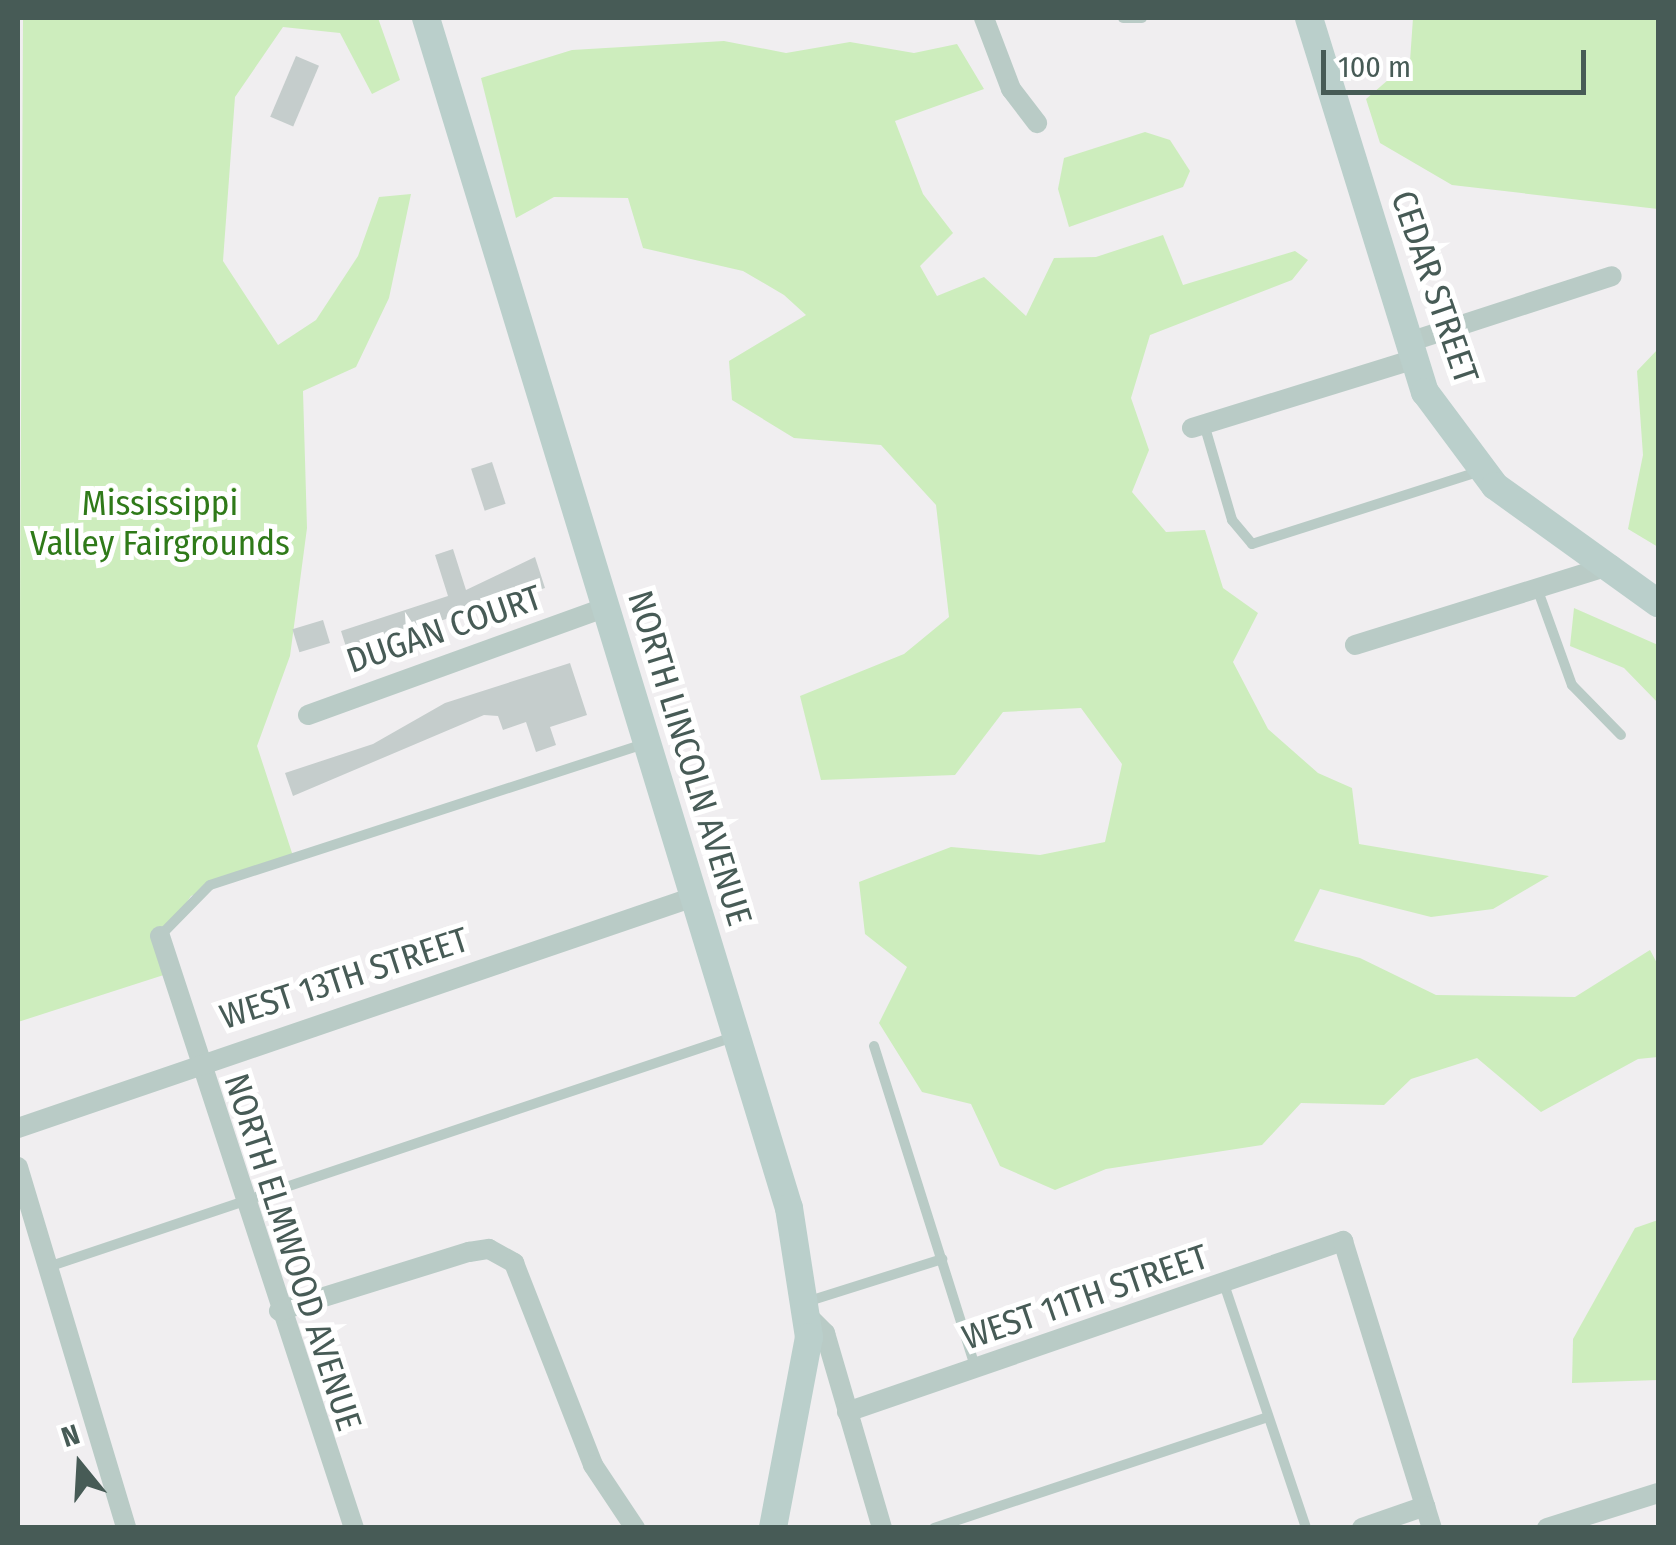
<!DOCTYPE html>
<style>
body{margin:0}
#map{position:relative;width:1676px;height:1545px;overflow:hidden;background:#f0eef0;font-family:"Fira Sans Condensed",sans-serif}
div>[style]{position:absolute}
.green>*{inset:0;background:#cdedbd}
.building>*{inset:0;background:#c5cdcc;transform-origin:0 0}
.lane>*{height:10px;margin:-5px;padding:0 5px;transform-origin:5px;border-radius:5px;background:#b9cbc6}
.street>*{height:20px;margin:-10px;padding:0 10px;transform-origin:10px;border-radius:10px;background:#b9cbc6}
.secondary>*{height:28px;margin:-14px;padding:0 14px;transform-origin:14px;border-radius:14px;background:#bacfcb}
span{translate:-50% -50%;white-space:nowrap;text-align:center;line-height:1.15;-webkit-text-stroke:10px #fff;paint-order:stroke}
.street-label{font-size:35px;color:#475b56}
.park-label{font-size:35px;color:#2f7a19}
.frame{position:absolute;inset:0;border:20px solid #475b56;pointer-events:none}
.north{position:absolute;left:30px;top:1415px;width:100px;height:100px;-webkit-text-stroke:8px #fff;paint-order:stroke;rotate:342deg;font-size:28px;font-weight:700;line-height:40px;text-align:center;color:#475b56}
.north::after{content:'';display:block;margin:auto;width:35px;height:45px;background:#475b56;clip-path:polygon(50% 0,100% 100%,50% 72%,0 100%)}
.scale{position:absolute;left:1321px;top:50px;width:265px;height:45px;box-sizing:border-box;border:5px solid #475b56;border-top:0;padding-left:12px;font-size:30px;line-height:35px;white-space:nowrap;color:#475b56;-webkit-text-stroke:8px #fff;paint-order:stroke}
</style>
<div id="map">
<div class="green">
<i style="clip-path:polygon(23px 18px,378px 18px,400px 80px,372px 94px,340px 33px,283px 27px,235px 97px,223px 261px,278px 345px,316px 320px,358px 256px,379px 197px,411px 194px,389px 298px,356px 367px,303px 391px,307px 528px,290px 656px,257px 746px,293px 856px,191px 896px,168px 929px,173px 972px,18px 1022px)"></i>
<i style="clip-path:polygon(1413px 18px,1658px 18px,1658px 209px,1452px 185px,1380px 143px,1366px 99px,1410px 61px)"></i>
<i style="clip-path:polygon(724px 41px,786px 53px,850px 42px,914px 53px,957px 44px,984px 89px,895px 121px,923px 194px,953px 233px,920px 266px,937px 296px,984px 277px,1026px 316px,1054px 258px,1096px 257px,1163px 235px,1183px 285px,1295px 251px,1308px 260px,1292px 280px,1150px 335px,1131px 398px,1149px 450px,1132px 492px,1166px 532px,1205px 530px,1223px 588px,1258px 613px,1233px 662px,1268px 729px,1318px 773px,1352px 788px,1359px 844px,1549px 876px,1493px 909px,1431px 917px,1320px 889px,1294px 941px,1360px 958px,1436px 995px,1575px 997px,1650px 950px,1658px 965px,1658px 1057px,1638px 1059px,1541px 1112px,1477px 1058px,1411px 1079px,1384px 1105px,1301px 1103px,1262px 1145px,1106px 1169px,1055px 1190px,1000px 1166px,971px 1104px,922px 1092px,879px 1023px,907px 967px,865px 934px,859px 882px,951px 847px,1040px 855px,1105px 842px,1122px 764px,1081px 708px,1003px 712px,955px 775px,821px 780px,800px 696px,904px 654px,949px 617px,936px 505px,881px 445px,794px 438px,732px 400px,729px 361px,806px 315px,784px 295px,743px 271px,643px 248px,628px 198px,554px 197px,516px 218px,481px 78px,572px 50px)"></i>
<i style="clip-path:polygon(1145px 132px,1170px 140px,1190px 171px,1183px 187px,1069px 227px,1058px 189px,1064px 158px)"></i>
<i style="clip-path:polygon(1658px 349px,1658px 547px,1628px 529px,1643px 455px,1637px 371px)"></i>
<i style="clip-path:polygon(1574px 608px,1658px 645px,1658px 703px,1624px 668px,1570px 646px)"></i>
<i style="clip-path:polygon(1658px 1220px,1658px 1380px,1572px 1383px,1573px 1339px,1635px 1228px)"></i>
</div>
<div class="building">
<i style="left:296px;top:56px;width:25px;height:66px;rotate:23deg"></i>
<i style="left:492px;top:462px;width:44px;height:22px;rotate:72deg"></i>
<i style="clip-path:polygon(453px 549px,466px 590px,535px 557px,545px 588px,347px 650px,341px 631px,448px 596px,435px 555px)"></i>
<i style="left:323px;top:620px;width:24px;height:32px;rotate:73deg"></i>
<i style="clip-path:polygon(570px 663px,587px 715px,550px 727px,556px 745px,536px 752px,526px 722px,503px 730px,498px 716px,484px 715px,293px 796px,285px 773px,373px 744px,445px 703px)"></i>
</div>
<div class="lane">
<i style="left:1123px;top:18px;width:19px"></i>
<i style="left:1204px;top:424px;width:100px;rotate:73.7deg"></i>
<i style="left:1232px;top:520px;width:31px;rotate:50deg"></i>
<i style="left:1252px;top:544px;width:240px;rotate:-17.7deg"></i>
<i style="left:1537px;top:588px;width:103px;rotate:70.2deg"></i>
<i style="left:1572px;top:685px;width:70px;rotate:45.6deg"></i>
<i style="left:160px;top:936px;width:71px;rotate:-45.6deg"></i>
<i style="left:210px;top:885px;width:457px;rotate:-18deg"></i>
<i style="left:874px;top:1046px;width:339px;rotate:72.5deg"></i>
<i style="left:48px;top:1267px;width:726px;rotate:-18.56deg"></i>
<i style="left:1224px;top:1284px;width:257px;rotate:71.4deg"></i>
<i style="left:806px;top:1302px;width:143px;rotate:-17.5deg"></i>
<i style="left:934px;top:1528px;width:352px;rotate:-18.4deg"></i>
</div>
<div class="street">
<i style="left:984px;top:18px;width:76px;rotate:69.2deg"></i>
<i style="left:1011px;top:89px;width:43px;rotate:52.6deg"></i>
<i style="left:1409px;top:342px;width:213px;rotate:-18deg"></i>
<i style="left:1192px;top:428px;width:233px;rotate:-17.2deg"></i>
<i style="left:1355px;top:645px;width:269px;rotate:-17.3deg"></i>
<i style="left:308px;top:715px;width:315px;rotate:-19.9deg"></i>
<i style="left:160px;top:936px;width:623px;rotate:71.86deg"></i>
<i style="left:18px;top:1128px;width:714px;rotate:-18.87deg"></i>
<i style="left:18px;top:1167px;width:377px;rotate:73.3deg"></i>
<i style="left:279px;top:1311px;width:199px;rotate:-17.3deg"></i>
<i style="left:469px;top:1252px;width:20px;rotate:-9deg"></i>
<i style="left:489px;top:1249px;width:29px;rotate:29deg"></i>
<i style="left:514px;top:1263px;width:217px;rotate:68.6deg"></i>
<i style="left:593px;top:1465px;width:76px;rotate:56.3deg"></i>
<i style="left:809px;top:1317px;width:23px;rotate:45deg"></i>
<i style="left:825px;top:1333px;width:203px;rotate:73.7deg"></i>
<i style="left:847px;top:1412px;width:525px;rotate:-19.02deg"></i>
<i style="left:1343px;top:1241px;width:300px;rotate:72.8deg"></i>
<i style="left:1362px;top:1528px;width:67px;rotate:-19.2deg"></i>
<i style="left:1547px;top:1528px;width:116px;rotate:-17.5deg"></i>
</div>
<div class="secondary">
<i style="left:426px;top:18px;width:1244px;rotate:73.04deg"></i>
<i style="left:789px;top:1208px;width:131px;rotate:81.2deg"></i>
<i style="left:809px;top:1337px;width:194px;rotate:100.7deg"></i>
<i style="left:1309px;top:18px;width:392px;rotate:72.8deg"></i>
<i style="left:1425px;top:392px;width:117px;rotate:53.3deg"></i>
<i style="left:1495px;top:486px;width:201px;rotate:35.7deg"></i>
</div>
<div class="street-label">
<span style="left:1435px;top:287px;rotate:71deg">CEDAR STREET</span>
<span style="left:444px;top:629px;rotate:-19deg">DUGAN COURT</span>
<span style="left:690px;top:758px;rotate:73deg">NORTH LINCOLN AVENUE</span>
<span style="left:344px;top:978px;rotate:-18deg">WEST 13TH STREET</span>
<span style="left:293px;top:1252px;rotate:72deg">NORTH ELMWOOD AVENUE</span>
<span style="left:1085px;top:1297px;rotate:-19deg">WEST 11TH STREET</span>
</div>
<div class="park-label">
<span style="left:160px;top:523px">Mississippi<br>Valley Fairgrounds</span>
</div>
<div class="frame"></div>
<div class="north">N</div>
<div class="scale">100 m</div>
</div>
